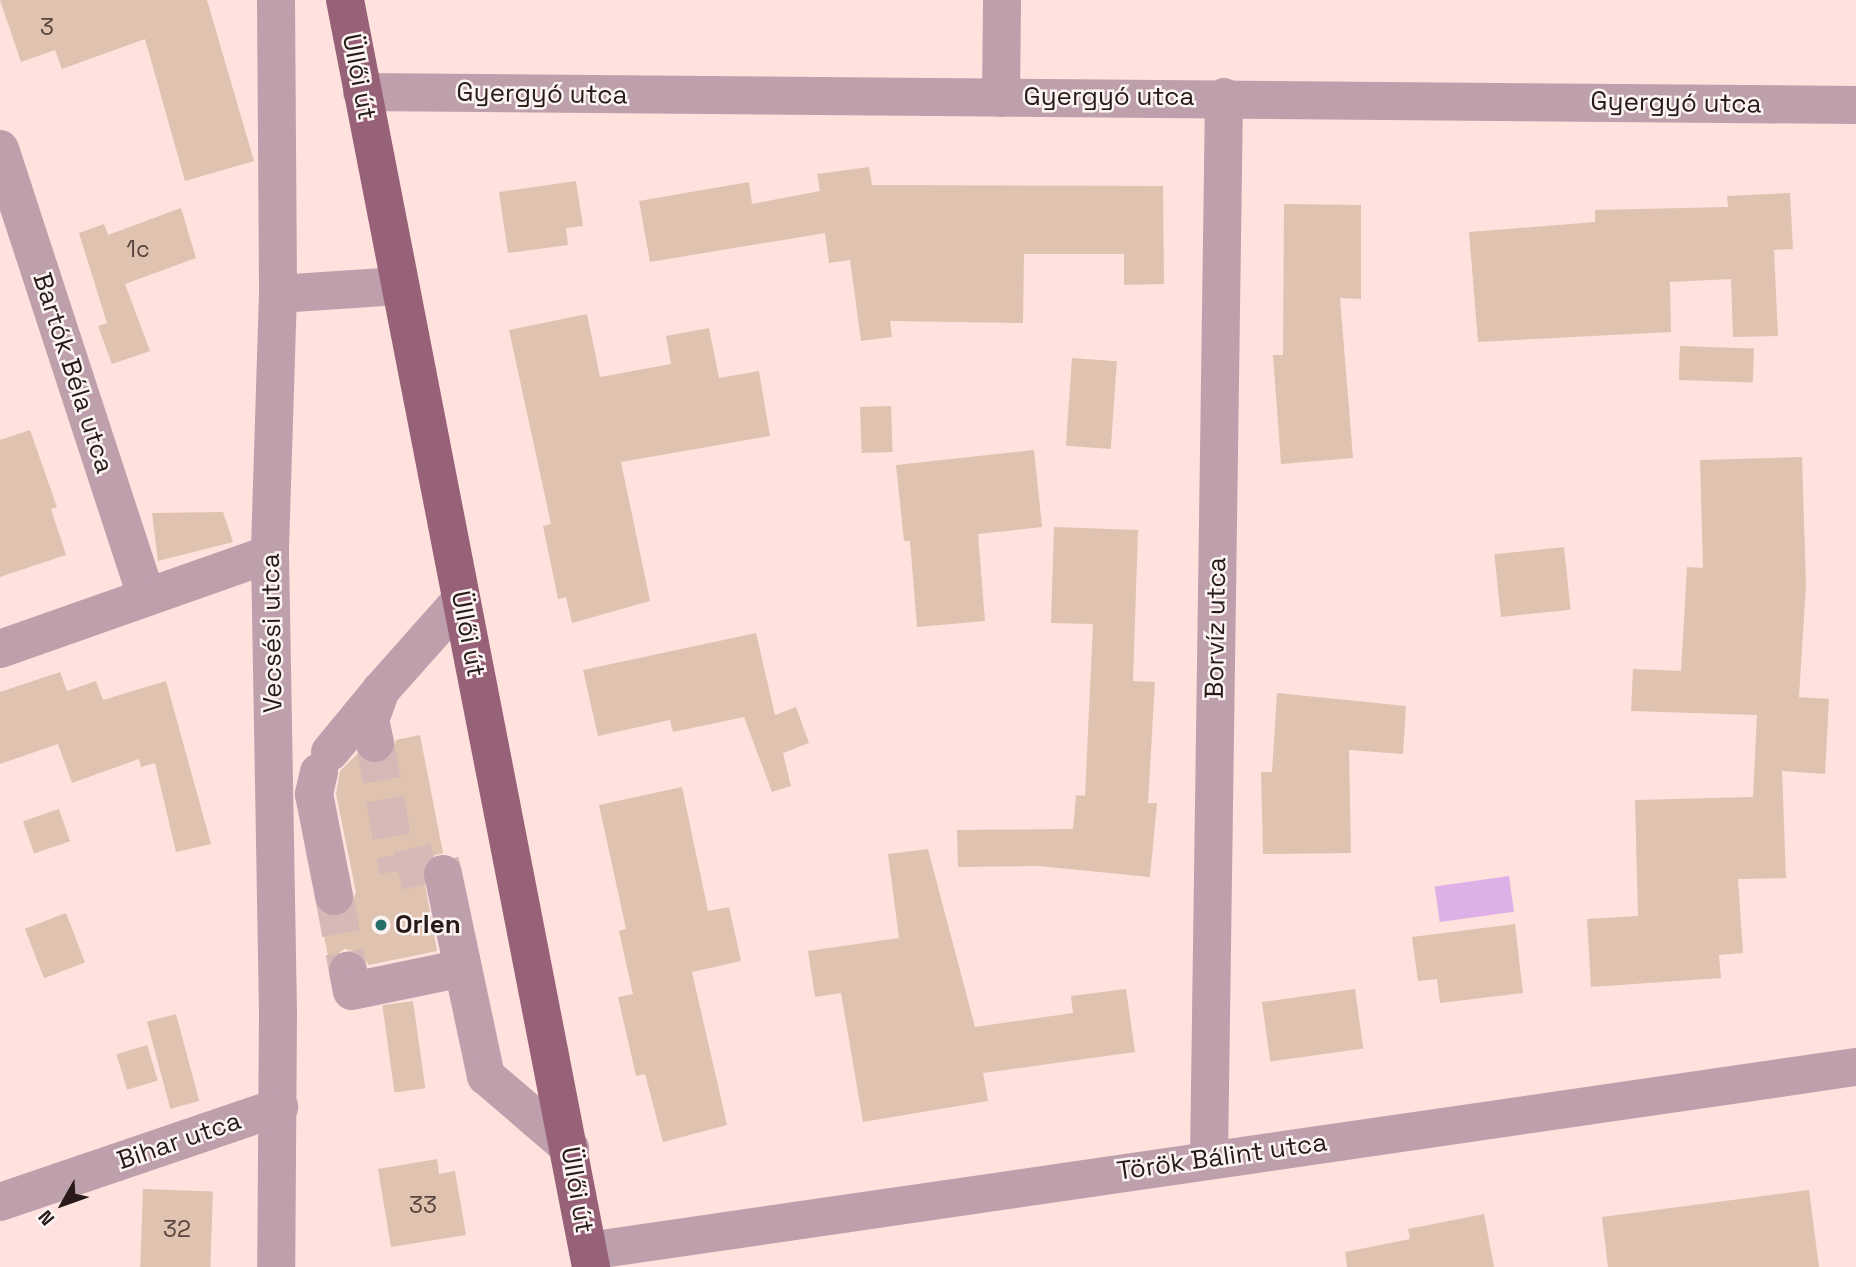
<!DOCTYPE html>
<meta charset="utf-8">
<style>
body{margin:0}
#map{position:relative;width:1856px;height:1267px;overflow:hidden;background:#ffe1de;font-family:"Space Grotesk",sans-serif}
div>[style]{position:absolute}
.water>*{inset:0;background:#ddb0e7;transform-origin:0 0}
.building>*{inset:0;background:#dfc3b0;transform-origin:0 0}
.minor-tunnel>*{height:38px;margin-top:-19px;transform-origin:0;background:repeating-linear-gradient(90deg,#d4b9b7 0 38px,transparent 0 57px)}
.minor>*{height:38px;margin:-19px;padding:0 19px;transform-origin:19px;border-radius:19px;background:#be9fac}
.major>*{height:38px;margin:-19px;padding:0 19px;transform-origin:19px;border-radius:19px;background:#976178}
.dots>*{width:19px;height:19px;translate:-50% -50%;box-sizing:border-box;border:4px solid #fcf4f3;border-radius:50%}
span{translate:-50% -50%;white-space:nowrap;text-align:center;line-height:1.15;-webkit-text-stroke:5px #fcf4f3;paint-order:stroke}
.number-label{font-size:23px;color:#55443f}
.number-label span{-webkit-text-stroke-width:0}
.street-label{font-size:26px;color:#271a19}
.poi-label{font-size:26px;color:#271a19;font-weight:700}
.left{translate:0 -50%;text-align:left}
.north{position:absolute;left:28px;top:1169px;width:70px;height:70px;-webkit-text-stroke:5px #fcf4f3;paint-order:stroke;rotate:230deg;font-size:19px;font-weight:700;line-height:28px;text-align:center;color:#271a19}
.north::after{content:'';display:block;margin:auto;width:24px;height:32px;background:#271a19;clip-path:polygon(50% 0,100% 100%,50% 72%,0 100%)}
</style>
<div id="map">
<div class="water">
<i style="left:1509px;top:876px;width:36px;height:75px;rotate:82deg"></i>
</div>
<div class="building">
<i style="clip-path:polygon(0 0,207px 0,254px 161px,185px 181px,145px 39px,62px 69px,55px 50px,21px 62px)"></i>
<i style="clip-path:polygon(869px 167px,872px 185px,1163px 186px,1164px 284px,1124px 285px,1124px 254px,1024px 254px,1023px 323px,890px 321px,892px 337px,861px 341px,850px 260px,829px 263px,825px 233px,650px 262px,639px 201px,749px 182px,752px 204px,820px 191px,817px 174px)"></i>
<i style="clip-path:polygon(576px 181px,583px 226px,566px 228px,568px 245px,508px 253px,499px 192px)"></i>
<i style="clip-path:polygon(1790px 193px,1793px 249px,1774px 250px,1778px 336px,1733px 337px,1731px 279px,1670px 282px,1671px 332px,1478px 342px,1469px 232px,1595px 222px,1595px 210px,1728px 207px,1727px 196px)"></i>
<i style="clip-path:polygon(1284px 204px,1361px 205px,1361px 299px,1340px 298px,1353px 458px,1281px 464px,1273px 355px,1283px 355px)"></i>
<i style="clip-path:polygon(181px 208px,196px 258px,125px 284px,150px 351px,112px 364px,98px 326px,107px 323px,79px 233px,104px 224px,108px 235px)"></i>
<i style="clip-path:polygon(587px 314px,600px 377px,671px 364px,666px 336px,709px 328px,719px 378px,759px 371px,770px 436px,621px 462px,650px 601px,572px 623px,566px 597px,558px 599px,543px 526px,551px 524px,509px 330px)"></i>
<i style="left:1680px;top:346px;width:74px;height:34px;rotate:2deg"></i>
<i style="left:1072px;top:358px;width:45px;height:88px;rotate:4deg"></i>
<i style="left:891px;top:406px;width:46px;height:31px;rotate:88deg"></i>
<i style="clip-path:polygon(30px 430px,57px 507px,51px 509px,66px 555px,0 577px,0 440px)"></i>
<i style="clip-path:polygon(1034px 450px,1042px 527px,978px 534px,985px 621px,917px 627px,910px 541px,904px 541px,896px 465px)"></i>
<i style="clip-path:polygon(1802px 457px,1806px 585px,1799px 697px,1829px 699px,1825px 774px,1782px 771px,1786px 878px,1738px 879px,1743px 953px,1719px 955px,1721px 978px,1591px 987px,1587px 919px,1638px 916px,1635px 800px,1753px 797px,1757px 715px,1631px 711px,1633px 669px,1681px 671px,1687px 567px,1703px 568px,1700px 460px)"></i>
<i style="clip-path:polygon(223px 512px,233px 542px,158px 561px,152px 513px)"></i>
<i style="clip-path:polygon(1054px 527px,1138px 530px,1133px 681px,1155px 682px,1148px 803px,1157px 803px,1150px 877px,1038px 866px,958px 867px,957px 830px,1073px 829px,1076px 795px,1085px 796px,1093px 624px,1051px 623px)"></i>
<i style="left:1564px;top:547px;width:63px;height:70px;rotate:84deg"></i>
<i style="clip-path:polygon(756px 633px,775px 715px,796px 707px,809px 743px,783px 753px,791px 786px,772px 792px,744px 717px,673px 732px,670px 720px,598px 736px,583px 670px)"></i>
<i style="clip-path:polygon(60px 672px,67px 691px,96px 681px,103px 700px,166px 681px,211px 844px,176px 852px,155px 763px,141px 767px,139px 759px,72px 783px,58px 744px,0 764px,0 692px)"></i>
<i style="clip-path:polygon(1277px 693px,1406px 706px,1403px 754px,1349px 750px,1351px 853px,1263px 854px,1261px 772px,1272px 772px)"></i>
<i style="clip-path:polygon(420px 735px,443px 853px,429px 857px,422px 868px,437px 951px,369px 965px,356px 951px,344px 949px,329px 961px,319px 911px,338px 918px,348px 913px,356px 892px,336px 794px,340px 771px,357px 754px,368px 764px,380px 764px,390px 759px,396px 740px)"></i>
<i style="clip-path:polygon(682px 787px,708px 911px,729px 907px,741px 961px,692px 972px,727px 1125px,663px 1142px,645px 1074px,636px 1076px,618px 997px,633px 994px,619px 931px,626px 929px,599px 805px)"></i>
<i style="left:59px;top:809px;width:34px;height:38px;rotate:71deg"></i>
<i style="clip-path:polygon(928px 849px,975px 1027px,1073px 1013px,1071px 996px,1126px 989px,1135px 1052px,983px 1073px,988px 1101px,863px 1122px,841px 993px,815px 997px,808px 951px,899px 938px,888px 854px)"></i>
<i style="left:66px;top:913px;width:53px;height:44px;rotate:69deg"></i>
<i style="clip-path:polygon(1515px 924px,1523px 993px,1440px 1003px,1437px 979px,1418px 981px,1412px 937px)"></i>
<i style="left:1355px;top:989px;width:60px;height:94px;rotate:82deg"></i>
<i style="left:413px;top:1001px;width:88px;height:31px;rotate:82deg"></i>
<i style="left:176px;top:1014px;width:90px;height:30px;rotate:75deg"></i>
<i style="left:147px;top:1045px;width:37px;height:32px;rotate:73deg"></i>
<i style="clip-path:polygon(437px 1159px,439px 1174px,455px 1171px,466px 1235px,391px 1247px,378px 1169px)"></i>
<i style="left:143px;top:1189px;width:70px;height:78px;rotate:2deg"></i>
<i style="clip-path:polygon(1809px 1190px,1819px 1267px,1608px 1267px,1602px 1217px)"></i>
<i style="clip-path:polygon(1484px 1214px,1494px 1267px,1347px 1267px,1345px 1252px,1410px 1239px,1408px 1229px)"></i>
</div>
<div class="minor-tunnel">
<i style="left:375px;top:743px;width:130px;rotate:79.8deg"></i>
<i style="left:398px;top:871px;width:43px;rotate:-13.4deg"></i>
<i style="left:440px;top:861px;width:13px;rotate:77deg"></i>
<i style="left:334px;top:896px;width:76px;rotate:79.4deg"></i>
</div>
<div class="minor">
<i style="left:276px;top:0;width:294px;rotate:89.6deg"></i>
<i style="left:278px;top:294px;width:260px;rotate:91.8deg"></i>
<i style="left:270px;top:554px;width:458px;rotate:89deg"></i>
<i style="left:278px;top:1012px;width:255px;rotate:90.4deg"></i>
<i style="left:362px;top:92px;width:1494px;rotate:0.5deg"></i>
<i style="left:1001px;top:98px;width:98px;rotate:-89.4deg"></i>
<i style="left:0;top:149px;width:470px;rotate:71.9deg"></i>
<i style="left:278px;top:294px;width:121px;rotate:-3.8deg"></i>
<i style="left:0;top:649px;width:286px;rotate:-19.4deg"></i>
<i style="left:375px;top:743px;width:24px;rotate:-102deg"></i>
<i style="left:370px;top:720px;width:32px;rotate:-70deg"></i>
<i style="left:381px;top:690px;width:120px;rotate:-48.4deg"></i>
<i style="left:330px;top:752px;width:75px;rotate:-50.4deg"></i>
<i style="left:319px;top:772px;width:23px;rotate:103deg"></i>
<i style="left:314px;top:794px;width:104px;rotate:78.9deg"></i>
<i style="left:443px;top:874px;width:207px;rotate:78deg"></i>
<i style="left:486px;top:1076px;width:111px;rotate:40.6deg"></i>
<i style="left:348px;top:971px;width:20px;rotate:79deg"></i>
<i style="left:352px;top:991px;width:113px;rotate:-11.7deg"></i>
<i style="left:1209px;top:1159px;width:1062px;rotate:-89.19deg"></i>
<i style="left:0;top:1202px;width:295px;rotate:-18.8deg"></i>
<i style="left:588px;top:1251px;width:1281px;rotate:-8.26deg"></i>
</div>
<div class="major">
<i style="left:345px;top:0;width:1291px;rotate:79.01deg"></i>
</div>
<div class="dots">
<i style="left:381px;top:925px;background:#266e66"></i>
</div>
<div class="number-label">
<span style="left:47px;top:27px">3</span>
<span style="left:138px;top:249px">1c</span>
<span style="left:423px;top:1205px">33</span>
<span style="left:177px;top:1229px">32</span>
</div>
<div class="street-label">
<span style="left:359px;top:77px;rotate:79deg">Üllői út</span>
<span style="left:542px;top:94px;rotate:1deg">Gyergyó utca</span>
<span style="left:1109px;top:97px">Gyergyó utca</span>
<span style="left:1676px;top:103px;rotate:1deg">Gyergyó utca</span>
<span style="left:73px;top:373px;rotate:72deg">Bartók Béla utca</span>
<span style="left:1216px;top:628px;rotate:-89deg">Borvíz utca</span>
<span style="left:272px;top:633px;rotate:-91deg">Vecsési utca</span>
<span style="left:468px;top:634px;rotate:79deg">Üllői út</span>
<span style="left:179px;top:1141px;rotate:-19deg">Bihar utca</span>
<span style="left:1222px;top:1157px;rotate:-8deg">Török Bálint utca</span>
<span style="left:577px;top:1190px;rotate:80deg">Üllői út</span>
</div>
<div class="poi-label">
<span class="left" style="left:395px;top:925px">Orlen</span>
</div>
<div class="north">N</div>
</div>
